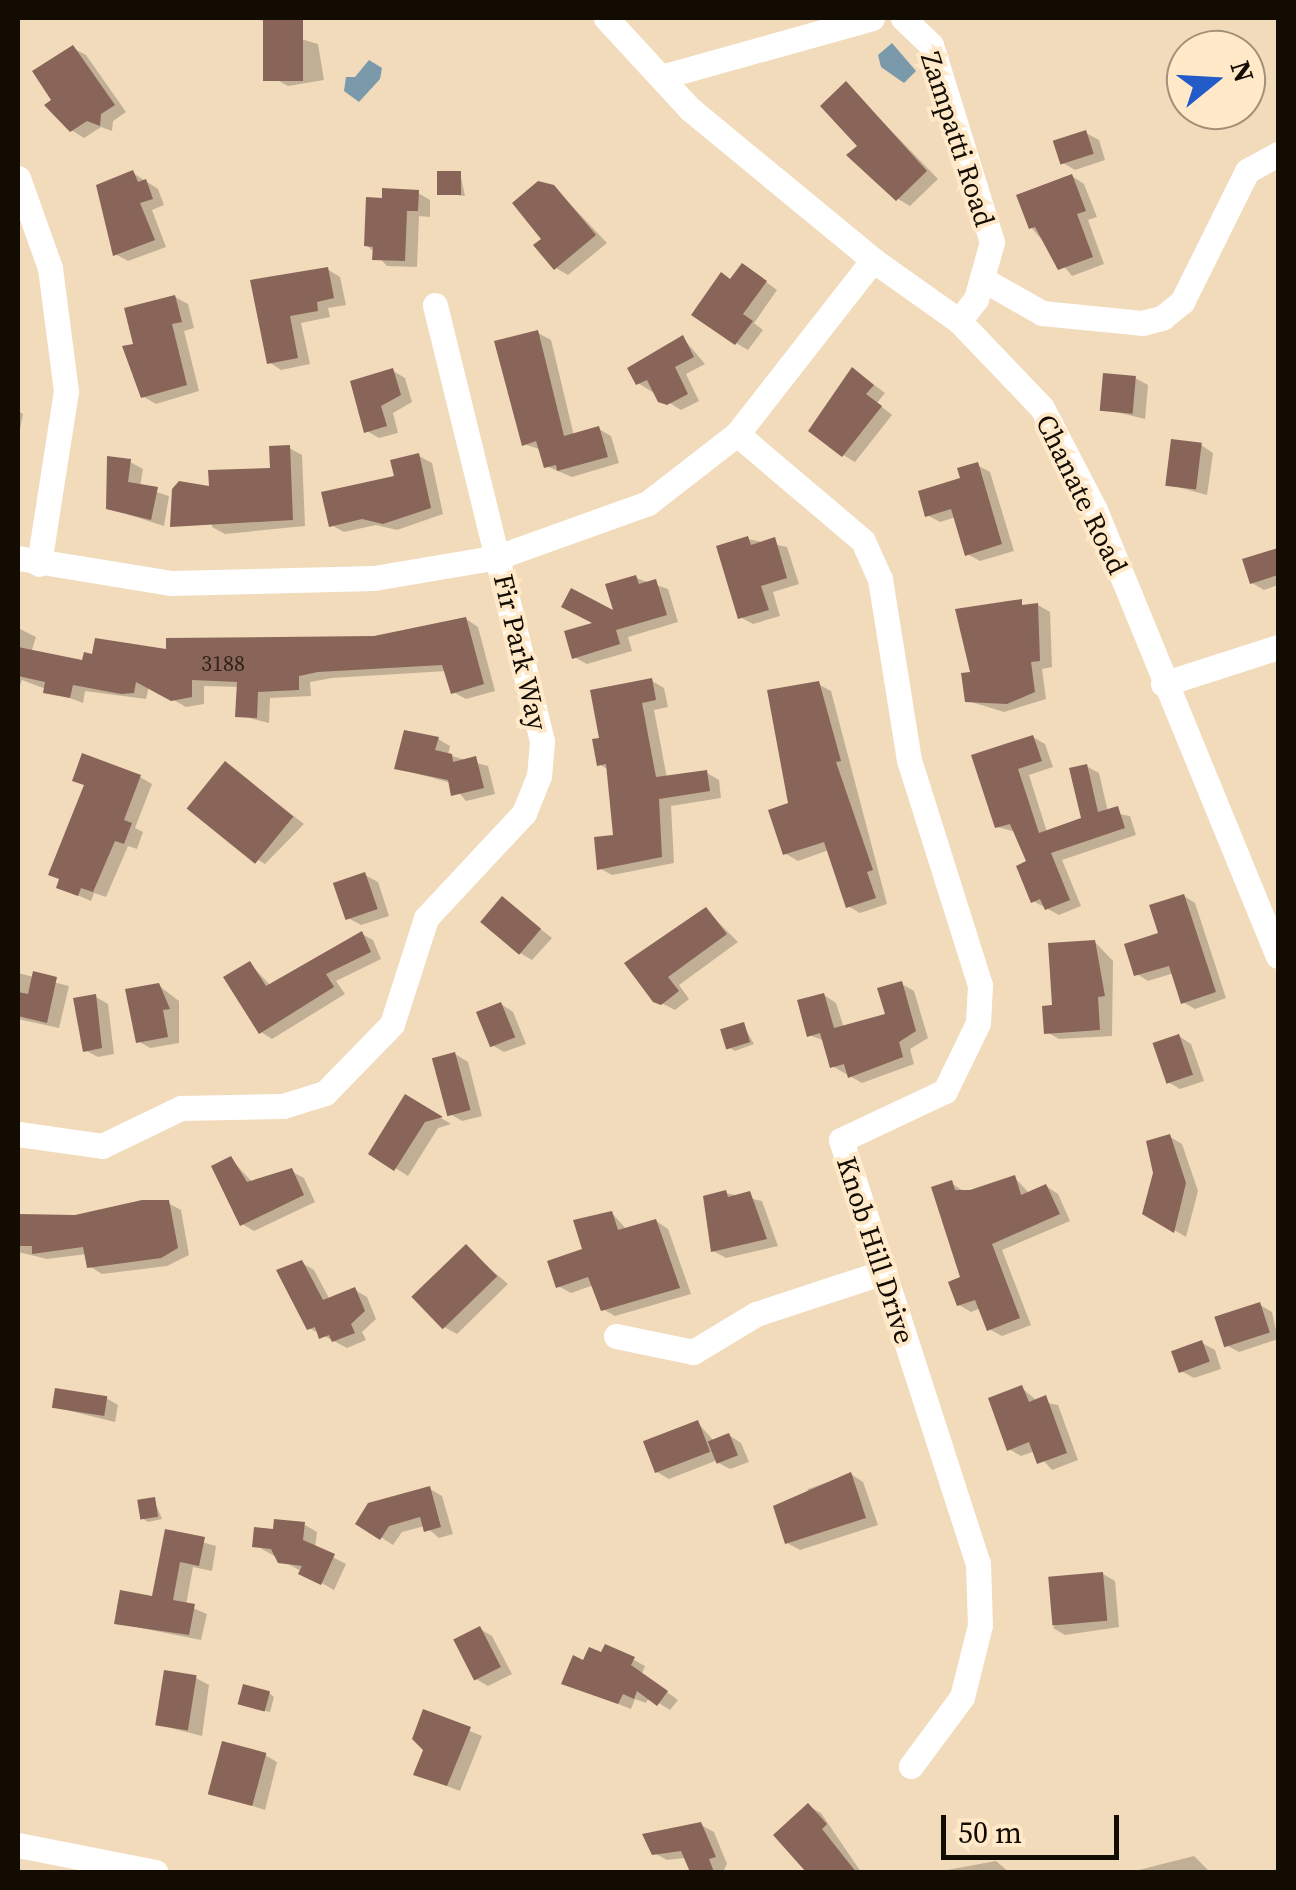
<!DOCTYPE html>
<style>
body{margin:0}
#map{position:relative;width:1296px;height:1890px;overflow:hidden;background:#f2dbbb;font-family:"Source Serif 4",serif}
div>[style]{position:absolute}
.water>*{inset:0;background:#7a99ab}
.shadow>*{inset:0;background:#0003}
.building>*{inset:0;background:#886558;transform-origin:0 0}
.minor>*{height:25px;margin:-12.5px;padding:0 12.5px;transform-origin:12.5px;border-radius:12.5px;background:#fff}
span{translate:-50% -50%;white-space:nowrap;text-align:center;line-height:1.15;-webkit-text-stroke:8px #ffe9c8;paint-order:stroke}
.number-label{font-size:22px;color:#302218}
.number-label span{-webkit-text-stroke-width:0}
.street-label{font-size:28px;color:#130c03}
.frame{position:absolute;inset:0;border:20px solid #130c03;pointer-events:none}
.north{position:absolute;left:1166px;top:30px;width:100px;height:100px;box-sizing:border-box;background:#ffe9c8;border:2px solid #a19179;border-radius:50%;rotate:72deg;font-size:28px;font-weight:700;line-height:40px;text-align:center;color:#130c03}
.north::after{content:'';display:block;margin:auto;width:35px;height:45px;background:#235cc8;clip-path:polygon(50% 0,100% 100%,50% 72%,0 100%)}
.scale{position:absolute;left:941px;top:1815px;width:178px;height:45px;box-sizing:border-box;border:5px solid #130c03;border-top:0;padding-left:12px;font-size:30px;line-height:35px;white-space:nowrap;color:#130c03;-webkit-text-stroke:8px #ffe9c8;paint-order:stroke}
</style>
<div id="map">
<div class="water">
<i style="clip-path:polygon(892px 43px,916px 71px,904px 83px,881px 67px,878px 55px)"></i>
<i style="clip-path:polygon(369px 60px,382px 68px,380px 79px,359px 102px,344px 91px,346px 77px,355px 77px)"></i>
</div>
<div class="shadow">
<i style="clip-path:polygon(240px 18px,294px 18px,298px 38px,318px 44px,324px 80px,288px 86px,275px 79px,266px 21px)"></i>
<i style="clip-path:polygon(73px 48px,86px 55px,126px 112px,113px 121px,112px 131px,101px 127px,84px 138px,71px 130px,55px 101px)"></i>
<i style="clip-path:polygon(846px 84px,938px 179px,910px 206px,898px 199px)"></i>
<i style="clip-path:polygon(1086px 133px,1099px 140px,1105px 160px,1075px 170px,1063px 163px)"></i>
<i style="clip-path:polygon(133px 173px,158px 189px,164px 205px,152px 210px,166px 247px,128px 261px,115px 254px)"></i>
<i style="clip-path:polygon(460px 173px,465px 196px,439px 193px)"></i>
<i style="clip-path:polygon(1072px 176px,1084px 184px,1097px 217px,1088px 220px,1104px 264px,1072px 276px,1031px 227px)"></i>
<i style="clip-path:polygon(554px 187px,607px 243px,568px 275px,556px 268px)"></i>
<i style="clip-path:polygon(418px 193px,430px 200px,430px 217px,419px 216px,417px 267px,387px 266px,367px 245px)"></i>
<i style="clip-path:polygon(327px 269px,340px 277px,346px 305px,328px 308px,330px 317px,301px 323px,310px 364px,281px 370px,269px 362px,253px 282px)"></i>
<i style="clip-path:polygon(755px 274px,777px 290px,754px 323px,763px 330px,748px 350px,736px 343px,732px 281px)"></i>
<i style="clip-path:polygon(175px 297px,188px 304px,194px 328px,184px 331px,199px 391px,156px 404px,144px 397px,136px 346px)"></i>
<i style="clip-path:polygon(538px 333px,551px 340px,574px 436px,599px 429px,611px 436px,619px 463px,572px 477px,546px 466px,542px 450px,524px 444px)"></i>
<i style="clip-path:polygon(683px 338px,705px 364px,686px 374px,699px 401px,681px 410px,638px 383px)"></i>
<i style="clip-path:polygon(393px 371px,405px 378px,412px 402px,393px 413px,398px 433px,379px 438px,367px 431px)"></i>
<i style="clip-path:polygon(865px 378px,885px 393px,877px 403px,892px 415px,855px 462px,843px 455px)"></i>
<i style="clip-path:polygon(1135px 378px,1148px 385px,1145px 419px,1103px 409px)"></i>
<i style="clip-path:polygon(18px 411px,23px 414px,18px 439px)"></i>
<i style="clip-path:polygon(1201px 445px,1213px 453px,1207px 495px,1167px 484px)"></i>
<i style="clip-path:polygon(289px 448px,302px 455px,305px 526px,225px 534px,212px 527px,211px 472px,273px 470px)"></i>
<i style="clip-path:polygon(419px 456px,432px 463px,443px 514px,397px 530px,376px 525px,344px 532px,331px 525px)"></i>
<i style="clip-path:polygon(130px 462px,143px 469px,140px 487px,169px 496px,164px 526px,108px 508px)"></i>
<i style="clip-path:polygon(977px 465px,990px 472px,1014px 551px,980px 561px,967px 554px,956px 517px,940px 522px,927px 515px)"></i>
<i style="clip-path:polygon(748px 539px,787px 547px,799px 584px,773px 592px,780px 616px,753px 624px,740px 617px)"></i>
<i style="clip-path:polygon(1278px 550px,1278px 585px,1264px 590px,1252px 583px,1245px 561px)"></i>
<i style="clip-path:polygon(636px 578px,668px 589px,678px 622px,628px 637px,632px 651px,587px 664px,574px 657px,617px 615px)"></i>
<i style="clip-path:polygon(1038px 605px,1050px 612px,1052px 667px,1042px 669px,1046px 699px,1004px 712px,968px 701px,973px 674px)"></i>
<i style="clip-path:polygon(466px 619px,478px 627px,495px 691px,466px 699px,453px 692px,447px 671px,332px 678px,310px 682px,311px 696px,270px 698px,269px 723px,238px 715px,239px 687px,204px 686px,204px 704px,186px 707px,149px 686px,146px 699px,85px 691px,83px 703px,22px 680px,18px 690px,18px 628px,36px 637px,31px 653px,84px 662px,375px 639px)"></i>
<i style="clip-path:polygon(652px 681px,664px 688px,668px 707px,654px 710px,667px 778px,707px 773px,719px 780px,721px 798px,671px 806px,674px 863px,612px 875px,599px 868px,615px 837px,607px 769px,599px 764px,602px 740px)"></i>
<i style="clip-path:polygon(818px 684px,831px 691px,887px 904px,860px 913px,848px 906px,829px 850px,798px 861px,786px 854px)"></i>
<i style="clip-path:polygon(1033px 737px,1045px 744px,1053px 767px,1029px 775px,1047px 832px,1084px 820px,1086px 766px,1099px 773px,1108px 812px,1130px 816px,1136px 835px,1062px 860px,1081px 906px,1059px 915px,1033px 901px,1029px 863px,1016px 832px,997px 827px,975px 757px)"></i>
<i style="clip-path:polygon(438px 739px,450px 746px,448px 755px,488px 766px,495px 794px,466px 801px,451px 783px,397px 768px)"></i>
<i style="clip-path:polygon(226px 764px,304px 824px,265px 864px,253px 857px)"></i>
<i style="clip-path:polygon(140px 777px,152px 784px,135px 828px,143px 832px,137px 849px,128px 846px,106px 897px,94px 893px,91px 901px,59px 887px)"></i>
<i style="clip-path:polygon(365px 875px,378px 882px,389px 916px,361px 925px,348px 918px)"></i>
<i style="clip-path:polygon(1184px 896px,1195px 903px,1226px 998px,1195px 1009px,1183px 1002px,1174px 973px,1148px 981px,1137px 974px)"></i>
<i style="clip-path:polygon(502px 899px,552px 938px,532px 960px,520px 953px)"></i>
<i style="clip-path:polygon(706px 910px,738px 942px,679px 985px,689px 999px,675px 1010px,655px 1000px,628px 964px)"></i>
<i style="clip-path:polygon(362px 934px,373px 940px,381px 959px,336px 981px,345px 994px,272px 1039px,261px 1032px,250px 964px,271px 986px)"></i>
<i style="clip-path:polygon(1095px 942px,1113px 961px,1112px 1036px,1059px 1039px,1047px 1032px,1054px 1008px)"></i>
<i style="clip-path:polygon(18px 973px,69px 986px,59px 1028px,18px 1019px)"></i>
<i style="clip-path:polygon(902px 984px,914px 991px,928px 1038px,910px 1049px,914px 1064px,862px 1083px,832px 1066px,825px 1041px,809px 1035px,824px 995px,836px 1003px,844px 1028px,888px 1016px)"></i>
<i style="clip-path:polygon(158px 985px,179px 1001px,179px 1043px,150px 1048px,138px 1041px)"></i>
<i style="clip-path:polygon(96px 997px,108px 1004px,114px 1054px,98px 1057px,85px 1050px)"></i>
<i style="clip-path:polygon(501px 1004px,513px 1012px,526px 1044px,504px 1052px,492px 1045px)"></i>
<i style="clip-path:polygon(743px 1025px,754px 1044px,735px 1051px,730px 1048px)"></i>
<i style="clip-path:polygon(1179px 1036px,1191px 1044px,1204px 1081px,1180px 1089px,1168px 1082px)"></i>
<i style="clip-path:polygon(455px 1054px,468px 1062px,482px 1116px,462px 1121px,450px 1114px)"></i>
<i style="clip-path:polygon(406px 1097px,451px 1124px,438px 1128px,408px 1176px,371px 1153px)"></i>
<i style="clip-path:polygon(1170px 1137px,1182px 1144px,1198px 1191px,1186px 1237px,1145px 1213px)"></i>
<i style="clip-path:polygon(231px 1159px,253px 1183px,291px 1171px,304px 1178px,315px 1202px,254px 1231px,242px 1224px)"></i>
<i style="clip-path:polygon(1015px 1178px,1030px 1194px,1046px 1186px,1058px 1194px,1070px 1221px,1002px 1250px,1031px 1325px,1002px 1336px,989px 1329px,981px 1308px,971px 1312px,959px 1305px,963px 1279px,951px 1183px,965px 1192px)"></i>
<i style="clip-path:polygon(726px 1193px,762px 1201px,778px 1246px,726px 1258px,713px 1251px)"></i>
<i style="clip-path:polygon(168px 1203px,181px 1210px,189px 1255px,167px 1266px,102px 1274px,89px 1266px,87px 1254px,47px 1259px,18px 1252px,18px 1217px,76px 1217px)"></i>
<i style="clip-path:polygon(612px 1213px,627px 1230px,656px 1221px,668px 1229px,691px 1294px,615px 1316px,603px 1309px,594px 1285px,571px 1293px,558px 1286px)"></i>
<i style="clip-path:polygon(466px 1248px,508px 1284px,457px 1334px,444px 1327px)"></i>
<i style="clip-path:polygon(302px 1263px,314px 1270px,330px 1300px,355px 1290px,367px 1297px,376px 1319px,362px 1332px,366px 1340px,347px 1348px,309px 1328px)"></i>
<i style="clip-path:polygon(1260px 1305px,1272px 1312px,1278px 1339px,1239px 1352px,1226px 1345px)"></i>
<i style="clip-path:polygon(1202px 1343px,1215px 1350px,1221px 1369px,1194px 1378px,1181px 1371px)"></i>
<i style="clip-path:polygon(1022px 1388px,1037px 1401px,1058px 1405px,1078px 1460px,1052px 1470px,1035px 1451px,1021px 1456px,1009px 1449px)"></i>
<i style="clip-path:polygon(106px 1398px,118px 1405px,115px 1422px,54px 1407px)"></i>
<i style="clip-path:polygon(698px 1423px,714px 1441px,729px 1435px,741px 1443px,749px 1462px,730px 1469px,715px 1461px,669px 1479px,657px 1472px)"></i>
<i style="clip-path:polygon(851px 1474px,863px 1482px,878px 1525px,800px 1550px,787px 1543px,808px 1489px)"></i>
<i style="clip-path:polygon(430px 1489px,442px 1496px,453px 1534px,439px 1538px,425px 1526px,402px 1532px,393px 1545px,359px 1523px)"></i>
<i style="clip-path:polygon(154px 1500px,162px 1519px,148px 1522px,142px 1518px)"></i>
<i style="clip-path:polygon(305px 1525px,317px 1532px,315px 1548px,346px 1564px,334px 1590px,255px 1545px)"></i>
<i style="clip-path:polygon(167px 1532px,216px 1546px,212px 1571px,193px 1567px,186px 1605px,207px 1614px,201px 1640px,116px 1623px,154px 1599px)"></i>
<i style="clip-path:polygon(1103px 1574px,1115px 1581px,1119px 1627px,1065px 1635px,1053px 1628px)"></i>
<i style="clip-path:polygon(480px 1629px,492px 1636px,512px 1674px,488px 1686px,476px 1679px)"></i>
<i style="clip-path:polygon(634px 1660px,645px 1666px,642px 1674px,678px 1700px,670px 1710px,649px 1697px,646px 1703px,635px 1699px,631px 1709px,564px 1683px,585px 1663px)"></i>
<i style="clip-path:polygon(196px 1678px,209px 1685px,202px 1736px,159px 1725px)"></i>
<i style="clip-path:polygon(269px 1693px,274px 1697px,270px 1712px,246px 1706px)"></i>
<i style="clip-path:polygon(425px 1713px,482px 1736px,460px 1791px,416px 1774px,426px 1749px)"></i>
<i style="clip-path:polygon(265px 1755px,277px 1762px,265px 1810px,212px 1793px)"></i>
<i style="clip-path:polygon(808px 1806px,821px 1813px,861px 1872px,810px 1872px,776px 1835px)"></i>
<i style="clip-path:polygon(701px 1825px,714px 1832px,727px 1864px,723px 1872px,688px 1872px,693px 1857px,667px 1860px,654px 1853px)"></i>
<i style="clip-path:polygon(1194px 1856px,1210px 1872px,1131px 1872px)"></i>
<i style="clip-path:polygon(996px 1861px,1009px 1872px,936px 1872px)"></i>
</div>
<div class="building">
<i style="left:263px;top:18px;width:40px;height:63px"></i>
<i style="clip-path:polygon(73px 45px,115px 105px,101px 114px,100px 126px,87px 121px,70px 132px,44px 105px,51px 100px,32px 71px)"></i>
<i style="clip-path:polygon(846px 81px,927px 171px,896px 201px,846px 155px,857px 146px,820px 106px)"></i>
<i style="left:1086px;top:130px;width:25px;height:35px;rotate:72deg"></i>
<i style="clip-path:polygon(133px 170px,138px 182px,146px 179px,153px 199px,140px 203px,155px 240px,113px 256px,96px 185px)"></i>
<i style="left:437px;top:171px;width:24px;height:24px"></i>
<i style="clip-path:polygon(1072px 174px,1086px 211px,1077px 214px,1093px 257px,1058px 270px,1035px 227px,1029px 229px,1016px 195px)"></i>
<i style="clip-path:polygon(538px 181px,554px 185px,596px 235px,554px 270px,533px 245px,541px 239px,512px 203px)"></i>
<i style="clip-path:polygon(382px 188px,419px 190px,418px 211px,407px 211px,405px 261px,372px 260px,373px 247px,364px 246px,366px 197px,382px 198px)"></i>
<i style="clip-path:polygon(742px 263px,767px 281px,743px 314px,753px 321px,735px 345px,691px 315px,721px 272px,730px 279px)"></i>
<i style="clip-path:polygon(328px 267px,334px 298px,317px 302px,318px 311px,290px 316px,298px 358px,267px 364px,250px 280px)"></i>
<i style="clip-path:polygon(175px 295px,182px 322px,172px 324px,187px 385px,141px 398px,122px 346px,133px 344px,124px 308px)"></i>
<i style="clip-path:polygon(538px 330px,564px 436px,599px 426px,608px 457px,557px 471px,556px 465px,544px 468px,536px 441px,522px 446px,494px 341px)"></i>
<i style="clip-path:polygon(683px 335px,694px 357px,675px 367px,688px 394px,667px 405px,658px 402px,647px 380px,636px 385px,627px 368px)"></i>
<i style="clip-path:polygon(852px 367px,874px 385px,866px 394px,882px 406px,842px 457px,808px 431px)"></i>
<i style="clip-path:polygon(393px 368px,401px 395px,381px 406px,387px 426px,364px 433px,350px 381px)"></i>
<i style="left:1103px;top:373px;width:33px;height:38px;rotate:5deg"></i>
<i style="left:1171px;top:439px;width:31px;height:47px;rotate:7deg"></i>
<i style="clip-path:polygon(290px 445px,293px 520px,170px 527px,172px 489px,179px 481px,209px 486px,208px 470px,270px 468px,269px 446px)"></i>
<i style="clip-path:polygon(419px 453px,431px 508px,383px 524px,362px 519px,329px 527px,321px 492px,394px 476px,390px 460px)"></i>
<i style="clip-path:polygon(107px 456px,131px 459px,128px 482px,158px 487px,151px 520px,106px 509px)"></i>
<i style="clip-path:polygon(978px 462px,1002px 544px,965px 556px,951px 509px,925px 517px,918px 491px,960px 478px,957px 468px)"></i>
<i style="clip-path:polygon(748px 536px,751px 545px,775px 537px,787px 578px,761px 586px,769px 610px,738px 619px,716px 546px)"></i>
<i style="clip-path:polygon(1278px 548px,1278px 575px,1250px 584px,1242px 559px)"></i>
<i style="clip-path:polygon(636px 575px,639px 584px,656px 579px,667px 615px,616px 630px,620px 644px,572px 659px,564px 631px,592px 623px,561px 607px,571px 588px,613px 610px,605px 584px)"></i>
<i style="clip-path:polygon(1022px 599px,1022px 605px,1038px 603px,1040px 661px,1031px 662px,1035px 692px,1007px 704px,965px 702px,961px 673px,970px 672px,955px 609px)"></i>
<i style="clip-path:polygon(466px 617px,484px 684px,451px 694px,442px 665px,318px 672px,299px 676px,299px 690px,258px 692px,257px 718px,235px 717px,237px 682px,192px 680px,192px 697px,171px 701px,136px 682px,134px 693px,121px 694px,73px 685px,70px 698px,43px 693px,45px 682px,18px 676px,18px 647px,82px 660px,84px 652px,92px 654px,95px 638px,166px 649px,166px 638px,374px 636px)"></i>
<i style="clip-path:polygon(652px 678px,656px 700px,642px 703px,656px 777px,707px 770px,710px 791px,659px 799px,662px 857px,597px 870px,594px 837px,613px 835px,606px 764px,597px 766px,592px 739px,599px 738px,590px 690px)"></i>
<i style="clip-path:polygon(819px 681px,841px 761px,836px 762px,873px 870px,867px 872px,876px 898px,846px 908px,824px 842px,783px 855px,768px 810px,788px 803px,767px 690px)"></i>
<i style="clip-path:polygon(404px 730px,439px 737px,435px 750px,452px 754px,453px 762px,476px 756px,484px 788px,451px 796px,448px 780px,394px 769px)"></i>
<i style="clip-path:polygon(1033px 735px,1042px 761px,1018px 769px,1039px 833px,1081px 818px,1069px 768px,1087px 764px,1098px 812px,1118px 806px,1125px 828px,1051px 853px,1070px 900px,1045px 910px,1040px 899px,1031px 903px,1016px 866px,1026px 861px,1010px 824px,995px 828px,971px 755px)"></i>
<i style="clip-path:polygon(82px 753px,141px 775px,124px 820px,132px 823px,124px 844px,115px 841px,93px 892px,81px 888px,78px 896px,56px 888px,59px 879px,48px 875px,84px 785px,72px 781px)"></i>
<i style="left:225px;top:761px;width:88px;height:61px;rotate:39deg"></i>
<i style="left:365px;top:872px;width:39px;height:34px;rotate:71deg"></i>
<i style="clip-path:polygon(1184px 894px,1216px 992px,1181px 1004px,1169px 966px,1134px 976px,1124px 944px,1158px 933px,1149px 905px)"></i>
<i style="left:502px;top:896px;width:51px;height:34px;rotate:40deg"></i>
<i style="clip-path:polygon(706px 907px,727px 934px,668px 977px,679px 991px,661px 1005px,653px 1002px,624px 963px)"></i>
<i style="clip-path:polygon(362px 931px,371px 952px,326px 974px,334px 987px,259px 1034px,223px 977px,250px 961px,266px 986px)"></i>
<i style="clip-path:polygon(1095px 940px,1105px 996px,1098px 997px,1100px 1030px,1044px 1034px,1042px 1006px,1052px 1005px,1048px 943px)"></i>
<i style="clip-path:polygon(33px 971px,57px 977px,47px 1023px,18px 1016px,18px 992px,28px 994px)"></i>
<i style="clip-path:polygon(902px 981px,916px 1031px,899px 1042px,903px 1057px,848px 1078px,844px 1064px,830px 1068px,820px 1033px,807px 1037px,797px 1000px,824px 993px,834px 1028px,885px 1014px,877px 988px)"></i>
<i style="clip-path:polygon(159px 983px,170px 1009px,163px 1010px,168px 1037px,136px 1043px,125px 989px)"></i>
<i style="clip-path:polygon(96px 994px,102px 1048px,83px 1052px,73px 998px)"></i>
<i style="left:501px;top:1002px;width:38px;height:27px;rotate:68deg"></i>
<i style="left:744px;top:1022px;width:21px;height:25px;rotate:73deg"></i>
<i style="left:1179px;top:1034px;width:43px;height:28px;rotate:71deg"></i>
<i style="left:455px;top:1052px;width:60px;height:24px;rotate:75deg"></i>
<i style="clip-path:polygon(405px 1094px,443px 1117px,425px 1122px,394px 1171px,368px 1154px)"></i>
<i style="clip-path:polygon(1170px 1134px,1186px 1183px,1174px 1233px,1142px 1214px,1153px 1173px,1146px 1141px)"></i>
<i style="clip-path:polygon(231px 1156px,247px 1182px,292px 1168px,304px 1195px,240px 1226px,211px 1166px)"></i>
<i style="clip-path:polygon(1015px 1175px,1021px 1195px,1046px 1184px,1060px 1214px,992px 1244px,1020px 1318px,987px 1331px,975px 1300px,957px 1306px,948px 1282px,960px 1277px,931px 1187px,952px 1180px,955px 1190px,970px 1190px)"></i>
<i style="clip-path:polygon(726px 1190px,728px 1197px,750px 1191px,767px 1239px,711px 1252px,703px 1196px)"></i>
<i style="clip-path:polygon(142px 1200px,169px 1200px,178px 1248px,161px 1258px,87px 1268px,83px 1247px,32px 1254px,32px 1246px,18px 1246px,18px 1214px,75px 1215px)"></i>
<i style="clip-path:polygon(612px 1211px,618px 1230px,656px 1219px,680px 1288px,601px 1311px,588px 1277px,556px 1288px,547px 1261px,582px 1249px,573px 1220px)"></i>
<i style="left:466px;top:1244px;width:45px;height:76px;rotate:46deg"></i>
<i style="clip-path:polygon(302px 1260px,323px 1300px,355px 1287px,365px 1311px,351px 1324px,355px 1333px,332px 1342px,329px 1335px,319px 1339px,315px 1327px,307px 1330px,276px 1270px)"></i>
<i style="left:1260px;top:1302px;width:32px;height:48px;rotate:72deg"></i>
<i style="left:1202px;top:1340px;width:23px;height:33px;rotate:70deg"></i>
<i style="clip-path:polygon(1022px 1385px,1029px 1402px,1046px 1395px,1067px 1453px,1037px 1464px,1029px 1442px,1007px 1451px,988px 1398px)"></i>
<i style="left:55px;top:1388px;width:53px;height:20px;rotate:9deg"></i>
<i style="left:698px;top:1420px;width:34px;height:59px;rotate:69deg"></i>
<i style="left:729px;top:1433px;width:24px;height:23px;rotate:68deg"></i>
<i style="clip-path:polygon(851px 1472px,866px 1518px,785px 1544px,773px 1506px)"></i>
<i style="clip-path:polygon(430px 1486px,441px 1527px,424px 1532px,420px 1517px,389px 1526px,380px 1540px,355px 1524px,368px 1503px)"></i>
<i style="left:155px;top:1497px;width:20px;height:18px;rotate:81deg"></i>
<i style="clip-path:polygon(274px 1519px,305px 1522px,303px 1540px,335px 1554px,321px 1585px,298px 1574px,302px 1566px,278px 1563px,271px 1549px,252px 1547px,254px 1527px,273px 1529px)"></i>
<i style="clip-path:polygon(165px 1529px,205px 1537px,199px 1566px,180px 1562px,173px 1600px,195px 1604px,189px 1635px,114px 1624px,120px 1590px,152px 1596px)"></i>
<i style="left:1103px;top:1572px;width:49px;height:55px;rotate:85deg"></i>
<i style="left:480px;top:1626px;width:46px;height:30px;rotate:63deg"></i>
<i style="clip-path:polygon(605px 1644px,635px 1657px,631px 1665px,668px 1691px,657px 1706px,637px 1691px,634px 1699px,623px 1694px,618px 1704px,561px 1684px,573px 1655px,583px 1660px,589px 1647px,601px 1652px)"></i>
<i style="left:164px;top:1670px;width:33px;height:56px;rotate:9deg"></i>
<i style="left:243px;top:1684px;width:28px;height:21px;rotate:15deg"></i>
<i style="clip-path:polygon(423px 1709px,471px 1727px,447px 1786px,413px 1775px,423px 1750px,412px 1739px)"></i>
<i style="left:222px;top:1741px;width:46px;height:55px;rotate:15deg"></i>
<i style="clip-path:polygon(808px 1803px,827px 1824px,822px 1829px,856px 1872px,806px 1872px,773px 1835px)"></i>
<i style="clip-path:polygon(701px 1822px,716px 1857px,709px 1859px,714px 1872px,690px 1872px,681px 1851px,652px 1855px,642px 1834px)"></i>
</div>
<div class="minor">
<i style="left:606px;top:18px;width:124px;rotate:47.3deg"></i>
<i style="left:690px;top:109px;width:237px;rotate:39.5deg"></i>
<i style="left:873px;top:260px;width:105px;rotate:35.3deg"></i>
<i style="left:959px;top:321px;width:120px;rotate:46.3deg"></i>
<i style="left:1042px;top:408px;width:115px;rotate:62.5deg"></i>
<i style="left:1095px;top:510px;width:482px;rotate:67.7deg"></i>
<i style="left:903px;top:18px;width:39px;rotate:44deg"></i>
<i style="left:931px;top:45px;width:206px;rotate:72.8deg"></i>
<i style="left:992px;top:242px;width:59px;rotate:105.7deg"></i>
<i style="left:976px;top:299px;width:28px;rotate:128deg"></i>
<i style="left:661px;top:77px;width:219px;rotate:-15.6deg"></i>
<i style="left:18px;top:178px;width:96px;rotate:70.4deg"></i>
<i style="left:50px;top:268px;width:124px;rotate:82.6deg"></i>
<i style="left:66px;top:391px;width:175px;rotate:98.9deg"></i>
<i style="left:984px;top:280px;width:67px;rotate:29.6deg"></i>
<i style="left:1042px;top:313px;width:100px;rotate:5.7deg"></i>
<i style="left:1142px;top:323px;width:21px;rotate:-14deg"></i>
<i style="left:1162px;top:318px;width:26px;rotate:-39deg"></i>
<i style="left:1182px;top:302px;width:146px;rotate:-63.6deg"></i>
<i style="left:1247px;top:171px;width:35px;rotate:-29deg"></i>
<i style="left:737px;top:434px;width:165px;rotate:40.3deg"></i>
<i style="left:863px;top:541px;width:42px;rotate:65.9deg"></i>
<i style="left:880px;top:579px;width:183px;rotate:80.9deg"></i>
<i style="left:909px;top:760px;width:236px;rotate:72.5deg"></i>
<i style="left:980px;top:985px;width:38px;rotate:93deg"></i>
<i style="left:978px;top:1023px;width:76px;rotate:115.9deg"></i>
<i style="left:945px;top:1091px;width:115px;rotate:154.8deg"></i>
<i style="left:841px;top:1140px;width:445px;rotate:72.1deg"></i>
<i style="left:978px;top:1563px;width:62px;rotate:88.2deg"></i>
<i style="left:980px;top:1625px;width:74px;rotate:104deg"></i>
<i style="left:962px;top:1697px;width:86px;rotate:126.5deg"></i>
<i style="left:18px;top:558px;width:154px;rotate:9.3deg"></i>
<i style="left:170px;top:583px;width:204px;rotate:-1.4deg"></i>
<i style="left:374px;top:578px;width:126px;rotate:-9.6deg"></i>
<i style="left:498px;top:557px;width:159px;rotate:-19.8deg"></i>
<i style="left:648px;top:503px;width:113px;rotate:-37.8deg"></i>
<i style="left:737px;top:434px;width:221px;rotate:-52deg"></i>
<i style="left:1163px;top:684px;width:121px;rotate:-17.8deg"></i>
<i style="left:18px;top:1134px;width:85px;rotate:8.1deg"></i>
<i style="left:102px;top:1146px;width:88px;rotate:-25.7deg"></i>
<i style="left:181px;top:1108px;width:102px;rotate:-1.1deg"></i>
<i style="left:283px;top:1106px;width:44px;rotate:-17.2deg"></i>
<i style="left:325px;top:1093px;width:96px;rotate:-45.8deg"></i>
<i style="left:392px;top:1024px;width:111px;rotate:-72.2deg"></i>
<i style="left:426px;top:918px;width:144px;rotate:-47deg"></i>
<i style="left:524px;top:813px;width:40px;rotate:-68deg"></i>
<i style="left:539px;top:776px;width:35px;rotate:-85deg"></i>
<i style="left:542px;top:741px;width:449px;rotate:-103.8deg"></i>
<i style="left:616px;top:1336px;width:79px;rotate:11.7deg"></i>
<i style="left:693px;top:1352px;width:74px;rotate:-31.1deg"></i>
<i style="left:756px;top:1314px;width:135px;rotate:-18.2deg"></i>
<i style="left:18px;top:1845px;width:140px;rotate:11.1deg"></i>
</div>
<div class="number-label">
<span style="left:223px;top:664px">3188</span>
</div>
<div class="street-label">
<span style="left:958px;top:139px;rotate:72deg">Zampatti Road</span>
<span style="left:1082px;top:494px;rotate:64deg">Chanate Road</span>
<span style="left:521px;top:652px;rotate:77deg">Fir Park Way</span>
<span style="left:876px;top:1250px;rotate:72deg">Knob Hill Drive</span>
</div>
<div class="frame"></div>
<div class="north">N</div>
<div class="scale">50 m</div>
</div>
